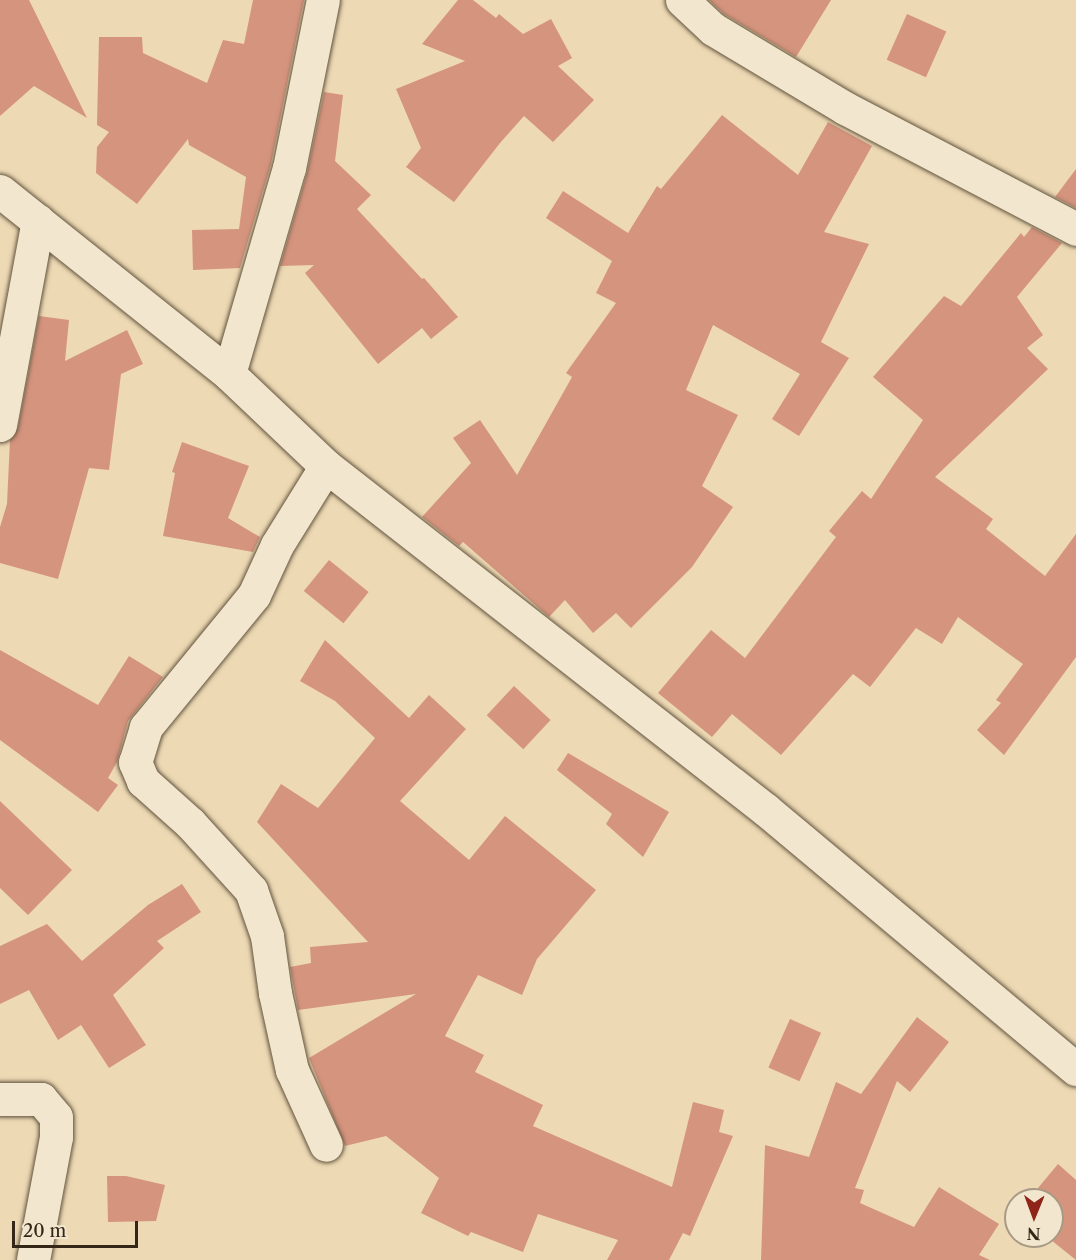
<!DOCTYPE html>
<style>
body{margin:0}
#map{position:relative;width:1076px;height:1260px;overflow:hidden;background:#edd9b4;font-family:"Libre Caslon Text",serif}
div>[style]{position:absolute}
.building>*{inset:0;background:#d5947e;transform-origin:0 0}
.roads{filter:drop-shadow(0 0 2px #62543e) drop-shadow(0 0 2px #62543e)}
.minor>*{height:33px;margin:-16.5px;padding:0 16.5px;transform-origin:16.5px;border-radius:16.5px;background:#f3e6ce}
span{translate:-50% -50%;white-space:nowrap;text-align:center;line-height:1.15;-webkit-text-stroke:4.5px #f3e6ce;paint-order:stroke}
.north{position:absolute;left:1004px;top:1188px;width:60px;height:60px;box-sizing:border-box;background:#f3e6ce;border:2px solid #a79a85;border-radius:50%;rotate:181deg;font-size:16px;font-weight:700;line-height:24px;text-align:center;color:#342717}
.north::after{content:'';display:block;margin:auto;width:21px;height:27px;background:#8f2418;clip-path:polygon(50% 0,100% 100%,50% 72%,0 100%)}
.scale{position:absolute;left:12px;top:1221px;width:126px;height:27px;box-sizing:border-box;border:3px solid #342717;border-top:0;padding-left:8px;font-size:18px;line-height:21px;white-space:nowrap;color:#342717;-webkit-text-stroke:4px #f3e6ce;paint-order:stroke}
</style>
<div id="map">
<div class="building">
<i style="clip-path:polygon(0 0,29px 0,87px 118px,34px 86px,0 116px)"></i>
<i style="clip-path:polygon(253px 0,304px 0,271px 164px,240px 268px,193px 270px,192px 230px,239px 229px,246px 177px,189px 145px,188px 139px,137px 204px,96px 173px,97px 147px,109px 132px,97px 125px,99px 37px,142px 37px,143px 53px,207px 83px,223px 40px,244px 44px)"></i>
<i style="clip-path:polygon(458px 0,473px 0,496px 18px,499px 14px,523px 34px,551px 19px,572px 58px,558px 66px,594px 100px,553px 142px,524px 116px,500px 143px,454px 202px,406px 167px,421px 148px,396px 89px,465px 61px,422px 44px)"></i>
<i style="clip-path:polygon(709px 0,831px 0,796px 57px,724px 14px)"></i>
<i style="left:907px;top:14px;width:43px;height:50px;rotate:24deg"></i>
<i style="clip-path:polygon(324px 92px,343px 95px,335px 161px,371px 195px,357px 209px,422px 279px,424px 278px,458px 317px,431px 339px,422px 328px,378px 364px,305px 273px,314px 265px,280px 266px,307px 173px)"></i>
<i style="clip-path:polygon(722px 115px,798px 175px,828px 122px,872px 146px,824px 232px,869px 244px,821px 342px,849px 358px,799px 436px,772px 419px,800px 374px,713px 325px,686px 390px,738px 415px,702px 486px,733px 507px,692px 567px,631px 628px,616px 613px,593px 633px,565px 600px,549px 617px,463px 542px,459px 546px,422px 517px,471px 463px,453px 438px,480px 420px,517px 475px,572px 377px,566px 373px,616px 303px,596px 293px,612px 261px,546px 218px,563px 191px,628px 233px,657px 186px,661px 189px)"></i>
<i style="clip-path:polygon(1076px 169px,1076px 208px,1055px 197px)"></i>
<i style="clip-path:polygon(1032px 227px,1062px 243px,1017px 297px,1043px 335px,1027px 348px,1048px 369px,935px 477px,993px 519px,986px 529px,1045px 576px,1076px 534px,1076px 657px,1004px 755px,977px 730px,1001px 703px,996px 700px,1023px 664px,958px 617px,942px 644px,916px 628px,870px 687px,853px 674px,781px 755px,732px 714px,712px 737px,658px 693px,711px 630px,745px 658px,836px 537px,829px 531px,862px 491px,871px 499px,923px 420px,873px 377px,944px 296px,961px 306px,1021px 233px,1024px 237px)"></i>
<i style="clip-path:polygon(39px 316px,69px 320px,65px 361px,127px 330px,143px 364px,121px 374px,109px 470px,89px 468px,58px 579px,0 563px,0 527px,7px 504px,10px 440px,18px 428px)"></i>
<i style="clip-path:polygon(182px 442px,249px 466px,228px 518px,260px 537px,253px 552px,163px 536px,175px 473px,172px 472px)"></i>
<i style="left:329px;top:560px;width:51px;height:40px;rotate:39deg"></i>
<i style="clip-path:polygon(325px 640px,409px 718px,429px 695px,466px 729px,400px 801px,469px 860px,505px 816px,596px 890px,537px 959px,522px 995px,478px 975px,445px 1036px,484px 1055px,475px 1072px,543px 1105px,533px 1126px,672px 1187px,693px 1102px,724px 1110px,719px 1132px,733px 1136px,690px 1236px,683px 1233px,669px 1260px,607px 1260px,618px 1240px,538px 1214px,523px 1252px,471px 1232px,468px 1236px,421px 1213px,439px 1178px,386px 1136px,345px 1146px,309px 1058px,416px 994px,298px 1010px,290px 967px,311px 963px,310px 947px,368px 942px,257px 822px,281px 784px,318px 808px,375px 738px,335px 701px,300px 681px)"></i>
<i style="clip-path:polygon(0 650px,98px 705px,129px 656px,163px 677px,128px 721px,117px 762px,108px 778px,118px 785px,98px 812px,0 740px)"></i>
<i style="left:514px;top:686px;width:50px;height:40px;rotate:43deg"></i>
<i style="clip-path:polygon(568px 753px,669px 812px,643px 857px,606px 824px,612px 814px,557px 770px)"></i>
<i style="clip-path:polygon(0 801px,72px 870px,28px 915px,0 888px)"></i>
<i style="clip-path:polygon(182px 884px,201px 912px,157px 941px,164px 948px,113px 995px,146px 1045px,109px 1068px,81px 1025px,58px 1040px,29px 990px,0 1004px,0 946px,47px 924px,82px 961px,148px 905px)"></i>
<i style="clip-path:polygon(917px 1017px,949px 1042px,910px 1092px,897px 1081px,855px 1188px,864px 1190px,860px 1203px,914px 1227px,939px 1187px,999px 1224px,979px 1255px,990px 1260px,761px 1260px,765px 1145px,809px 1157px,836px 1082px,861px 1094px)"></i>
<i style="left:790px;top:1019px;width:34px;height:53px;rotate:24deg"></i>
<i style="clip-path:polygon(1058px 1164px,1076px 1180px,1076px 1260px,1046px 1236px,1052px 1236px,1052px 1200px,1028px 1200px)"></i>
<i style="clip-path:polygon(107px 1176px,126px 1176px,165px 1185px,156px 1221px,108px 1222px)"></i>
</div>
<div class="roads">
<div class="minor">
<i style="left:682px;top:0;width:42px;rotate:43.1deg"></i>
<i style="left:713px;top:29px;width:154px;rotate:30.9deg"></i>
<i style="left:845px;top:108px;width:261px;rotate:27.6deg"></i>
<i style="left:0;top:191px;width:293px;rotate:38.6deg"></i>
<i style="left:229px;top:374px;width:134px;rotate:43.5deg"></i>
<i style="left:326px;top:466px;width:559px;rotate:38.02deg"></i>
<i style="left:766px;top:810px;width:404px;rotate:39.9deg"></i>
<i style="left:229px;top:374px;width:215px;rotate:-73.8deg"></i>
<i style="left:289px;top:168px;width:171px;rotate:-78.6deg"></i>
<i style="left:0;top:425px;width:208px;rotate:-79.5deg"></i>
<i style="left:326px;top:466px;width:93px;rotate:121.8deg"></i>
<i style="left:277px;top:545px;width:55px;rotate:114.7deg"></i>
<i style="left:254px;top:595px;width:171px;rotate:129.3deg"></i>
<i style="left:146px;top:727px;width:37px;rotate:107deg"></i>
<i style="left:135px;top:762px;width:21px;rotate:67deg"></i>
<i style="left:143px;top:781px;width:63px;rotate:41.8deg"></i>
<i style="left:190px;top:823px;width:91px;rotate:47.7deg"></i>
<i style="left:251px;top:890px;width:49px;rotate:70.8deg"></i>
<i style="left:267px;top:936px;width:58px;rotate:82deg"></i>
<i style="left:275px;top:993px;width:79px;rotate:77.6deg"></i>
<i style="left:292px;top:1070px;width:82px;rotate:65.6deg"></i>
<i style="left:0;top:1099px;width:41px"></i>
<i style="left:41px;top:1099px;width:23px;rotate:50deg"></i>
<i style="left:56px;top:1117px;width:20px;rotate:90deg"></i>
<i style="left:56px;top:1137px;width:125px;rotate:100.6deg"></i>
</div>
</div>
<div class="north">N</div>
<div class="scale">20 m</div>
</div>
